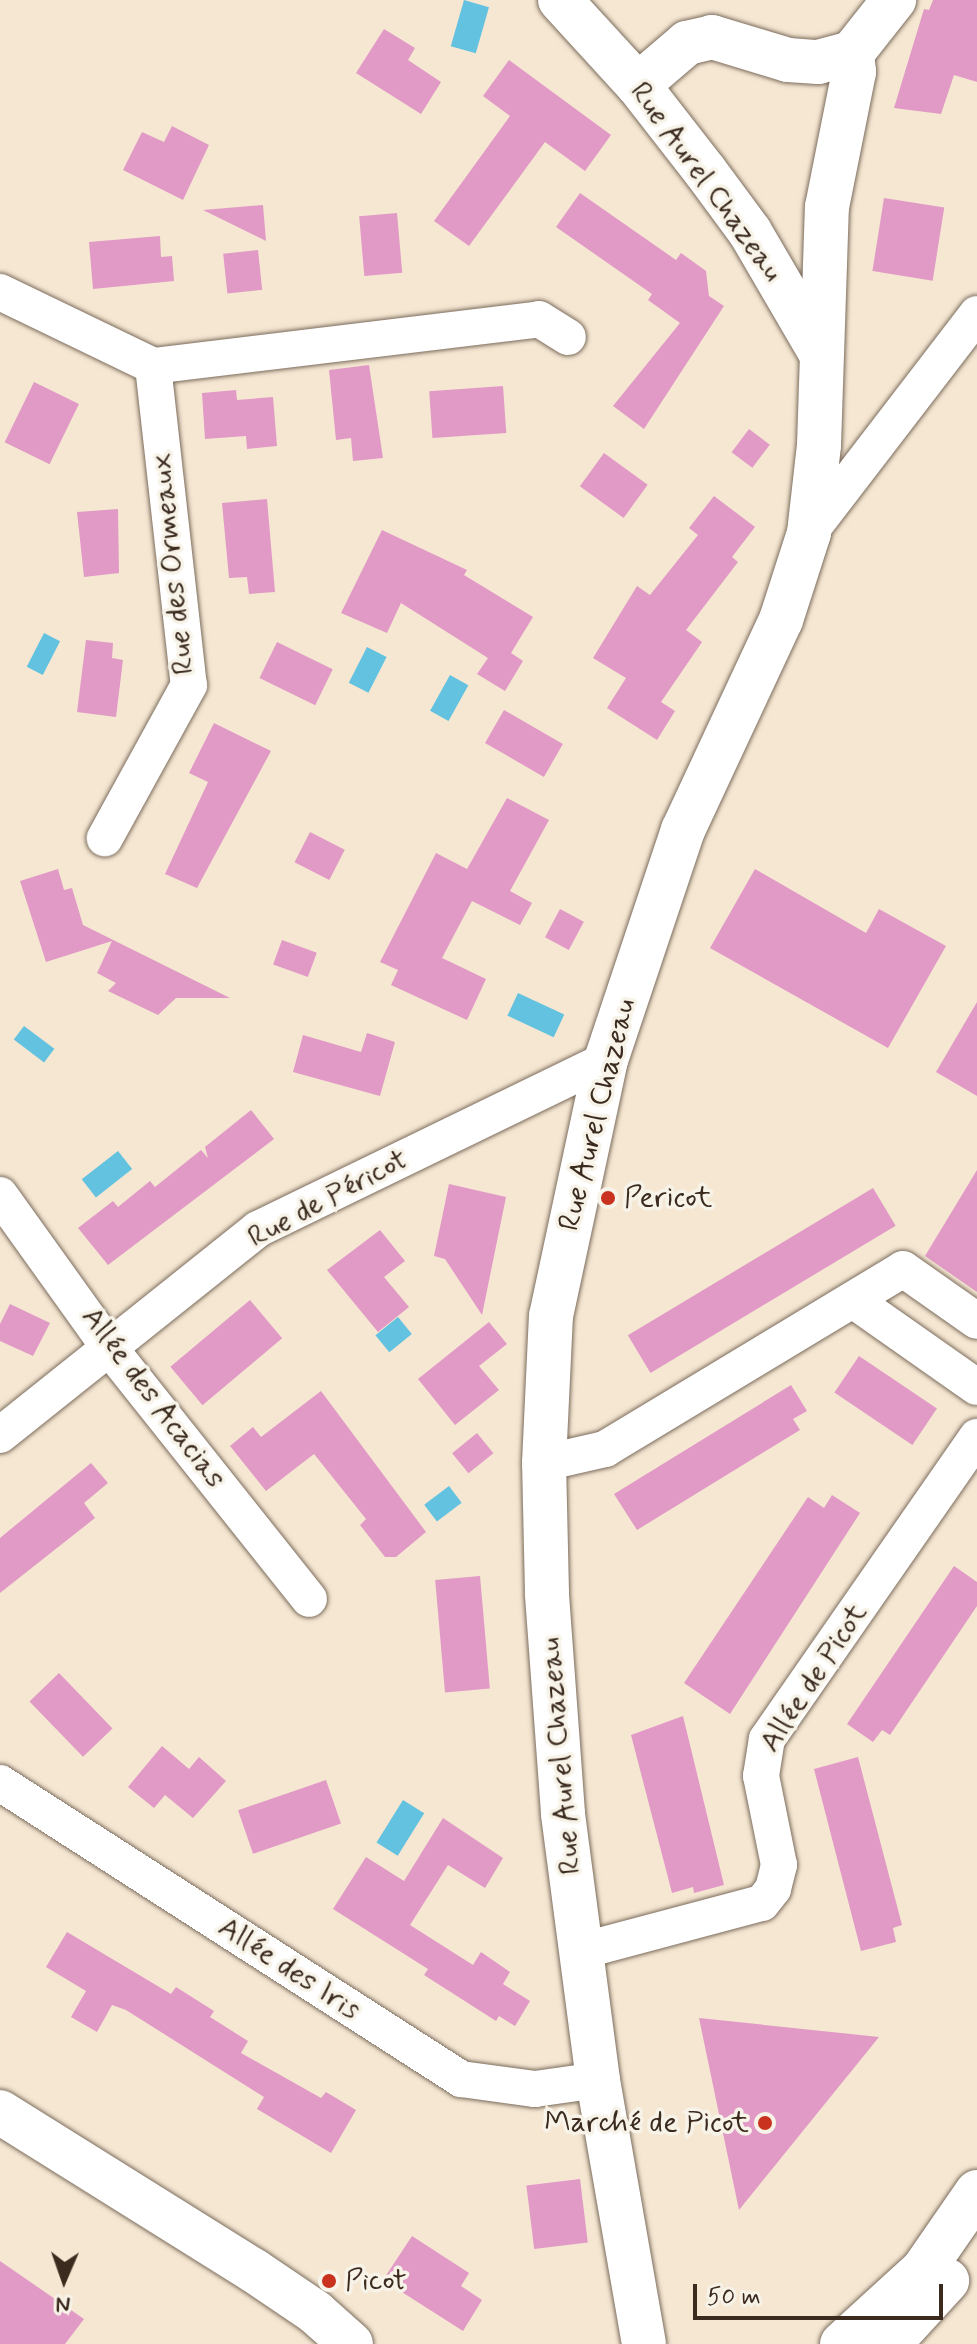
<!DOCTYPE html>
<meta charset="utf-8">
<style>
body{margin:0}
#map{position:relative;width:977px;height:2344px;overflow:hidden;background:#f5e7d2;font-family:Mynerve,sans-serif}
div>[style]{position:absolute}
.water>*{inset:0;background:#62c2e0;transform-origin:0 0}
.building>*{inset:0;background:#e19ac6;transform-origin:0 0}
.roads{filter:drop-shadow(0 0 2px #7c6c5d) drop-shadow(0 0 2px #7c6c5d)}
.minor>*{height:36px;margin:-18px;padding:0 18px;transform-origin:18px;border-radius:18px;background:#fff}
.tertiary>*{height:44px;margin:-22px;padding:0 22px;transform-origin:22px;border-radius:22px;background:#fff}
.secondary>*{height:44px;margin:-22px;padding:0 22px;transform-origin:22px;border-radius:22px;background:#fff}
.primary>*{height:44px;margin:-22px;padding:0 22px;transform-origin:22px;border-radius:22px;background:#fff}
.dots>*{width:22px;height:22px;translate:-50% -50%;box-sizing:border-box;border:4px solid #f7f3e8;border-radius:50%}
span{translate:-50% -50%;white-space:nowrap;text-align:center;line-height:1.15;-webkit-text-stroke:7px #f7f3e8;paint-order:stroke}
.street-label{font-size:30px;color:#3b2a1e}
.poi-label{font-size:30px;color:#3b2a1e}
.left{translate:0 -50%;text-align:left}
.right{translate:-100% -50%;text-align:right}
.north{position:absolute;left:24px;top:2240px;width:80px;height:80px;-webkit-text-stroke:6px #f7f3e8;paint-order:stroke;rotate:182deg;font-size:22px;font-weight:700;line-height:32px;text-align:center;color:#3b2a1e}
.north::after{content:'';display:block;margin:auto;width:28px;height:36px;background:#3b2a1e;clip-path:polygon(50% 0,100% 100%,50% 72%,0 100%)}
.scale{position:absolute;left:693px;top:2284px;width:250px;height:36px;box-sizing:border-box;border:4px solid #3b2a1e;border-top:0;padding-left:10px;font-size:24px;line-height:28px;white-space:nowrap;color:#3b2a1e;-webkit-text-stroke:6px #f7f3e8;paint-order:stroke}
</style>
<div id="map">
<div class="water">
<i style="left:464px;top:0;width:26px;height:48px;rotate:16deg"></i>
<i style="left:44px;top:633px;width:18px;height:38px;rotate:27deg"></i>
<i style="left:367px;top:647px;width:22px;height:40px;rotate:27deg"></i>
<i style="left:450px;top:675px;width:21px;height:41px;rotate:29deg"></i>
<i style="left:518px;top:993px;width:51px;height:25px;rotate:25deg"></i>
<i style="left:24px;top:1026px;width:38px;height:17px;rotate:37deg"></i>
<i style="left:118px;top:1151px;width:23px;height:46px;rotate:52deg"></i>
<i style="left:398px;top:1317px;width:22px;height:29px;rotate:51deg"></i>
<i style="left:449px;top:1486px;width:21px;height:31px;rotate:53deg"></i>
<i style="left:403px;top:1800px;width:25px;height:50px;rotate:32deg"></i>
</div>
<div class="building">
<i style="clip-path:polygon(933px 0,977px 0,977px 82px,954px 75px,941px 114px,894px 108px,924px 9px,929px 10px)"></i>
<i style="clip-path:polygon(384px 29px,415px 48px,408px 60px,441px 82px,421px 114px,356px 73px)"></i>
<i style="clip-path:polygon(509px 60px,611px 135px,585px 171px,545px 142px,469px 246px,434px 221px,510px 116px,483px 96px)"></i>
<i style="clip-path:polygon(172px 126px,209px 145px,183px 200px,123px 170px,142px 132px,164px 142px)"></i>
<i style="clip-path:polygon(580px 193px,676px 260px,681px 253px,706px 271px,709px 296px,724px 306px,644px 429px,613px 406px,680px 323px,648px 300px,652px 294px,556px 227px)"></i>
<i style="left:884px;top:198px;width:61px;height:74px;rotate:9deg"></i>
<i style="clip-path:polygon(263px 205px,266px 241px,203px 210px)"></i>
<i style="left:397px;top:213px;width:60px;height:38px;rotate:85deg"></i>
<i style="clip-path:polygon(160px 236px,161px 257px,172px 256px,174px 281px,93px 289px,89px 242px)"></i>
<i style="left:258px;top:250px;width:40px;height:35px;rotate:84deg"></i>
<i style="clip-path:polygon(369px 365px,383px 458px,353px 461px,351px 438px,336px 440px,329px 370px)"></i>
<i style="left:34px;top:382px;width:50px;height:67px;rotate:26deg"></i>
<i style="left:503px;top:386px;width:47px;height:74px;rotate:86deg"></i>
<i style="clip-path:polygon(236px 390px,237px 400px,273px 397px,277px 446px,247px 449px,246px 436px,205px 439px,202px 393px)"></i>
<i style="left:749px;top:429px;width:26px;height:29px;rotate:37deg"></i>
<i style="left:604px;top:453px;width:54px;height:41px;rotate:36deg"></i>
<i style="clip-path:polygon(714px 496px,755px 527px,732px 557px,738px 562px,686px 630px,702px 642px,661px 702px,675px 711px,657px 740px,607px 708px,626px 678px,593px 658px,637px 586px,650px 595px,698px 535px,689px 528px)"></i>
<i style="clip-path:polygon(267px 499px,275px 592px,249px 594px,247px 577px,229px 578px,222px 503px)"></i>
<i style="clip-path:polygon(118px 509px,119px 573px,84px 577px,77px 512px)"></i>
<i style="clip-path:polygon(382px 530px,467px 570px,464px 575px,533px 617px,511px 653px,523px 661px,505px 691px,477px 674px,488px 658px,401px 603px,387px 633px,341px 613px)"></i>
<i style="clip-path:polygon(86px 640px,113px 643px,112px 658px,123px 660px,116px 717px,77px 712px)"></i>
<i style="left:277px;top:642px;width:62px;height:40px;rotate:26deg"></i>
<i style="left:504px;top:710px;width:68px;height:38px;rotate:30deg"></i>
<i style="clip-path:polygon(214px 723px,271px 751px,197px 888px,165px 874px,208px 782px,189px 773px)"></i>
<i style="clip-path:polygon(507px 798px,549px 820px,510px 891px,532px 903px,520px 925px,472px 901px,442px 958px,486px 979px,467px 1020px,391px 985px,398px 970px,380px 962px,436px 853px,467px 869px)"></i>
<i style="left:310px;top:832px;width:39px;height:34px;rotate:27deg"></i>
<i style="clip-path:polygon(58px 869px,64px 890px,72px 888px,83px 925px,230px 998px,176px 998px,158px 1015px,108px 991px,116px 983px,97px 973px,112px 941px,46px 962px,20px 881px)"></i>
<i style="clip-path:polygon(755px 869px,866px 933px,879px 909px,946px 946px,888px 1048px,710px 948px)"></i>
<i style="left:560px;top:909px;width:27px;height:32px;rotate:28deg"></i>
<i style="left:282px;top:940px;width:37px;height:26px;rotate:20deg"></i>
<i style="clip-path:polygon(977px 1002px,977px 1096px,936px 1072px)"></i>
<i style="clip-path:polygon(367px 1033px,395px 1042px,380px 1096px,293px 1072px,303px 1035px,361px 1052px)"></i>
<i style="clip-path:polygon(251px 1110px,274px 1139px,108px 1265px,78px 1228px,113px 1201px,118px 1207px,150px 1181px,155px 1187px,201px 1150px,208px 1158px,205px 1147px)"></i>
<i style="clip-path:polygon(977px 1170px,977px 1292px,925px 1256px)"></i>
<i style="clip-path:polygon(449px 1184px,506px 1197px,482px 1315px,445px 1259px,434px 1256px)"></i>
<i style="left:873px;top:1188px;width:44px;height:286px;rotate:59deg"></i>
<i style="clip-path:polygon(380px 1230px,405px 1261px,384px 1277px,409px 1307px,378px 1332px,327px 1270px)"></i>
<i style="left:250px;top:1300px;width:50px;height:104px;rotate:50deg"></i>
<i style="clip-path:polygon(10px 1304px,50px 1323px,33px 1356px,0 1341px,0 1324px)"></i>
<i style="clip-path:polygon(489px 1322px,507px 1344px,479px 1366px,499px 1390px,455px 1425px,418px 1379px)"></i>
<i style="left:859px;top:1356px;width:94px;height:44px;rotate:34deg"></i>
<i style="clip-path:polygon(791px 1385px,807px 1411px,793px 1419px,800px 1430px,637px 1530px,614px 1494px)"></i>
<i style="clip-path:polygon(321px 1391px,426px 1532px,396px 1557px,385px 1557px,360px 1525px,366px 1519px,314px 1454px,266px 1491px,230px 1446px,253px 1427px,261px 1437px)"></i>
<i style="left:477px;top:1433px;width:26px;height:32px;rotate:51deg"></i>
<i style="clip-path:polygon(91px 1463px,108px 1483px,84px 1503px,95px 1518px,0 1593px,0 1538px)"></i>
<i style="clip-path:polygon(832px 1495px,860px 1513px,730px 1714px,684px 1683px,808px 1497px,824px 1508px)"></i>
<i style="clip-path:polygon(954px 1566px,977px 1582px,977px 1606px,890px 1735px,882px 1730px,873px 1742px,847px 1724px)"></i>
<i style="left:480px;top:1576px;width:113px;height:45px;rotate:85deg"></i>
<i style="left:59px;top:1673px;width:77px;height:41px;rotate:46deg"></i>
<i style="clip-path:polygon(683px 1716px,724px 1885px,694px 1893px,693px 1887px,672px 1893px,631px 1735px)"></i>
<i style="clip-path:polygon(162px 1746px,189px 1769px,199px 1757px,226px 1781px,193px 1818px,165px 1795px,154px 1808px,128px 1787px)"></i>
<i style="clip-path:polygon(858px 1757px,902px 1925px,893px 1928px,896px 1942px,861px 1951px,814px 1769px)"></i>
<i style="left:326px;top:1780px;width:46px;height:93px;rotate:71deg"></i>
<i style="clip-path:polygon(443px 1818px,503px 1858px,485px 1888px,448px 1865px,410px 1925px,473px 1965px,481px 1952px,510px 1972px,503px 1984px,530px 2001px,515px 2026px,499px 2016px,496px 2021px,424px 1975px,428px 1969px,333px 1909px,366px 1857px,404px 1881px)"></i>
<i style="clip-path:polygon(67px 1932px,171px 1994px,176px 1987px,214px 2011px,210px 2017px,248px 2041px,241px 2053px,321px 2098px,326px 2092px,356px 2110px,331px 2153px,257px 2109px,264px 2097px,126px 2010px,112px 2005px,97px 2032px,71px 2017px,86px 1991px,46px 1967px)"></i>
<i style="clip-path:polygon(699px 2018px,879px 2037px,739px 2210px)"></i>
<i style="left:580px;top:2179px;width:64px;height:54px;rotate:83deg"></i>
<i style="clip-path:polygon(412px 2236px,469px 2273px,461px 2286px,482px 2300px,463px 2331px,383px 2280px)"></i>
<i style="clip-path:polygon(0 2261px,84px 2319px,65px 2344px,0 2344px)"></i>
</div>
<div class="roads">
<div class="minor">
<i style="left:0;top:292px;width:170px;rotate:25.8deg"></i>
<i style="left:153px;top:366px;width:321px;rotate:83.6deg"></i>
<i style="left:189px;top:685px;width:175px;rotate:118.8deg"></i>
<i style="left:153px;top:366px;width:389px;rotate:-6.9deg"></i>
<i style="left:539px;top:319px;width:34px;rotate:32deg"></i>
<i style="left:809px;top:533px;width:276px;rotate:-52.5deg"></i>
<i style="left:0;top:1195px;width:191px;rotate:54.4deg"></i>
<i style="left:111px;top:1350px;width:318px;rotate:51.5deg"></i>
<i style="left:853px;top:1300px;width:151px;rotate:35.1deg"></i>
<i style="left:0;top:1435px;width:330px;rotate:-38.6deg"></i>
<i style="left:258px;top:1229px;width:387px;rotate:-25.9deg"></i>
<i style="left:544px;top:1463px;width:63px;rotate:-12.9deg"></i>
<i style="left:605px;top:1449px;width:348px;rotate:-31.1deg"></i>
<i style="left:903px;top:1269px;width:90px;rotate:35.1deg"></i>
<i style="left:0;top:1783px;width:548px;rotate:32.7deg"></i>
<i style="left:461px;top:2079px;width:75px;rotate:7.7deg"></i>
<i style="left:535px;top:2089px;width:64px;rotate:-8.1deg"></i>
<i style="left:581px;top:1951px;width:187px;rotate:-14.9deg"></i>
<i style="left:762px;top:1903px;width:18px;rotate:-52deg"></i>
<i style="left:773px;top:1889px;width:25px;rotate:-76deg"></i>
<i style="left:779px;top:1865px;width:91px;rotate:-101.4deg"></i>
<i style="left:761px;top:1776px;width:37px;rotate:-81deg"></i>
<i style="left:767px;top:1739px;width:368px;rotate:-55.2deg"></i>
</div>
<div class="tertiary">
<i style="left:560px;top:0;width:115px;rotate:47.5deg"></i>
<i style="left:638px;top:85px;width:109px;rotate:52.1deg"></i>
<i style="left:705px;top:171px;width:76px;rotate:53.6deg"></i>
<i style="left:750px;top:232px;width:137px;rotate:59.7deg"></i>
<i style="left:638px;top:85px;width:65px;rotate:-40.6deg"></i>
<i style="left:687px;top:43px;width:26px;rotate:-13deg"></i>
<i style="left:712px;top:37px;width:79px;rotate:16.8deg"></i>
<i style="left:788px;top:60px;width:30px;rotate:4deg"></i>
<i style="left:818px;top:62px;width:35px;rotate:-15deg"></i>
<i style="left:852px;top:53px;width:68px;rotate:-51.6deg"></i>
<i style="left:644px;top:2344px;width:268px;rotate:-99.9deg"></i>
<i style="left:598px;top:2080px;width:269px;rotate:-97.5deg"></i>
<i style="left:563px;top:1813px;width:221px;rotate:-94.2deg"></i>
<i style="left:547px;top:1593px;width:130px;rotate:-91.3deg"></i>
<i style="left:544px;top:1463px;width:147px;rotate:-87.3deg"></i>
<i style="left:551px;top:1316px;width:262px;rotate:-77.9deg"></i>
<i style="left:606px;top:1060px;width:243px;rotate:-71.5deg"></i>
<i style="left:683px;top:830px;width:232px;rotate:-65deg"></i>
<i style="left:781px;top:620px;width:91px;rotate:-72.2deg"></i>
<i style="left:809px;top:533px;width:89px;rotate:-83.5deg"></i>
<i style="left:819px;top:445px;width:238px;rotate:-88.1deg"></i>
<i style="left:827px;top:207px;width:138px;rotate:-78.7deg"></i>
<i style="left:854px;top:72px;width:19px;rotate:-96deg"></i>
</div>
<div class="secondary">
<i style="left:0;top:2112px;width:298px;rotate:32deg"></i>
<i style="left:253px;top:2270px;width:75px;rotate:34.1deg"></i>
<i style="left:315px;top:2312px;width:48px;rotate:41.6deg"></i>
</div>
<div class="primary">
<i style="left:842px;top:2344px;width:110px;rotate:-42.4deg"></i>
<i style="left:923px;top:2270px;width:95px;rotate:-55.3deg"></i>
<i style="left:889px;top:2344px;width:86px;rotate:-47.4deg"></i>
</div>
</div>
<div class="dots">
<i style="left:608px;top:1198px;background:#c8321e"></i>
<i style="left:765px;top:2123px;background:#c8321e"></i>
<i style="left:329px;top:2281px;background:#c8321e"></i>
</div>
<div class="street-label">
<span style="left:706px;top:182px;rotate:54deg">Rue Aurel Chazeau</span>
<span style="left:173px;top:564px;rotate:-96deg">Rue des Ormeaux</span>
<span style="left:598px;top:1115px;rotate:-76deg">Rue Aurel Chazeau</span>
<span style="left:328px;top:1199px;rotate:-28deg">Rue de Péricot</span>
<span style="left:153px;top:1398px;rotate:53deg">Allée des Acacias</span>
<span style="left:814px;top:1678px;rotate:-57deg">Allée de Picot</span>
<span style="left:561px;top:1756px;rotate:-95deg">Rue Aurel Chazeau</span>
<span style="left:289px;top:1969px;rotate:33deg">Allée des Iris</span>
</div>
<div class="poi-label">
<span class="left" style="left:624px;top:1198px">Pericot</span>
<span class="right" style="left:749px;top:2123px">Marché de Picot</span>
<span class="left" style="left:345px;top:2281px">Picot</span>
</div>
<div class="north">N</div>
<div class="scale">50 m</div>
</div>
